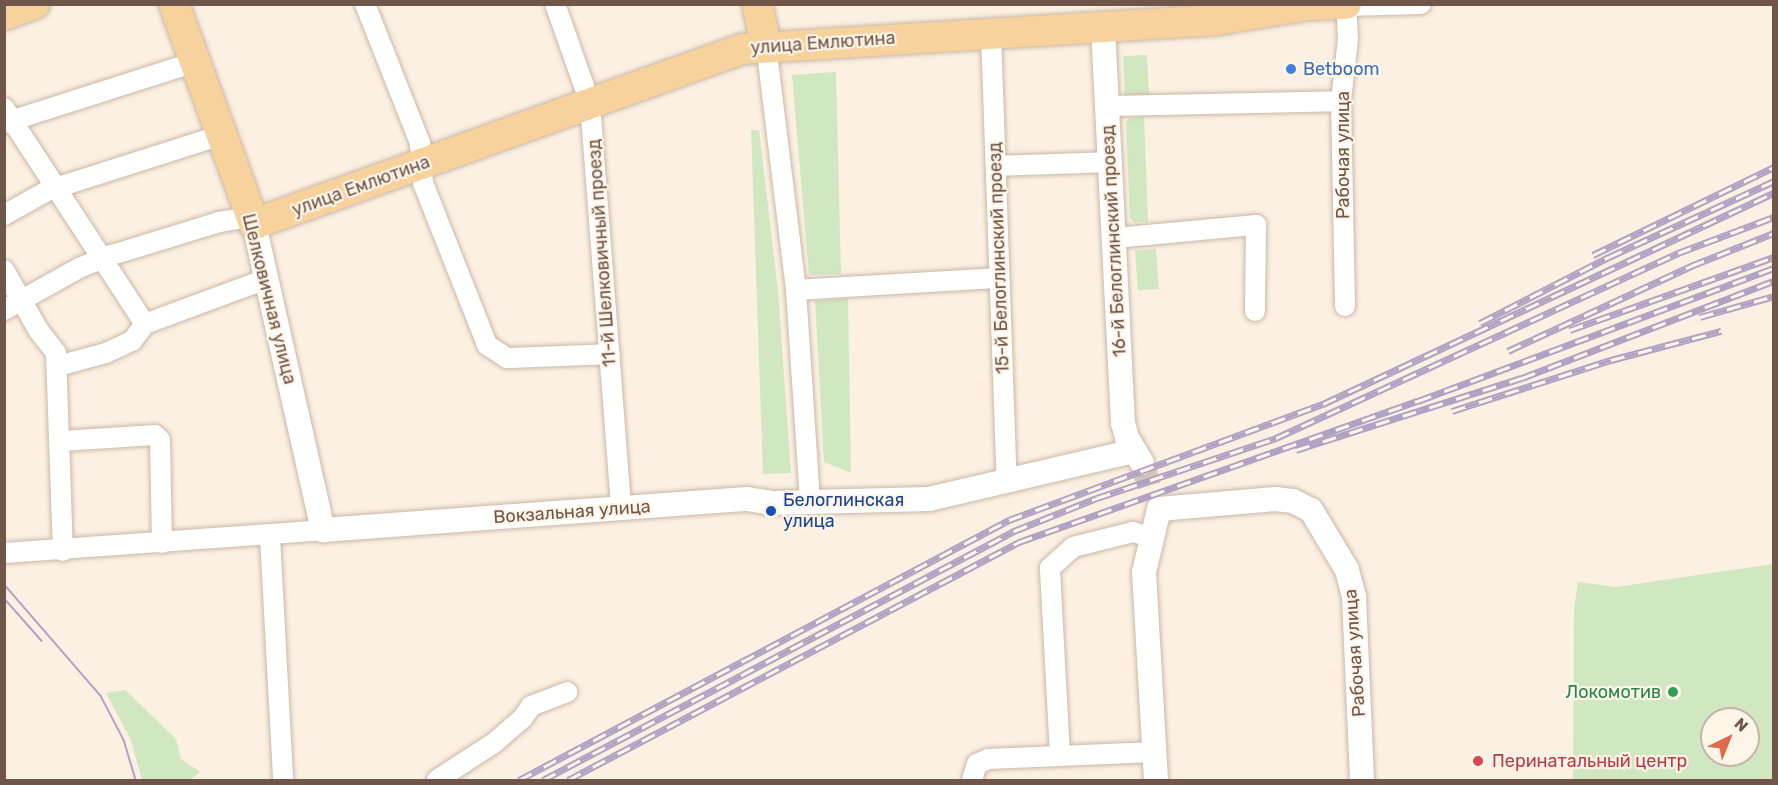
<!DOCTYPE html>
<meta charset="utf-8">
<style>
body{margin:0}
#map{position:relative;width:1778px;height:785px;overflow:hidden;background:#fbf0e1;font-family:Rubik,sans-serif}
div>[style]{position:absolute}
.green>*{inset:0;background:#d1e7c1;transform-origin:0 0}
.tertiary-tunnel>*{height:24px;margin-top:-12px;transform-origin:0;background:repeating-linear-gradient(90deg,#d8cabb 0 24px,transparent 0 36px)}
.roads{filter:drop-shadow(0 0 2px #cab7a8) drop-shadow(0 0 2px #cab7a8)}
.minor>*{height:20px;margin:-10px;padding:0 10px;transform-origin:10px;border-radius:10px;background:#fff}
.tertiary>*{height:24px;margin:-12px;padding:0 12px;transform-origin:12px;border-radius:12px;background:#fff}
.primary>*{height:30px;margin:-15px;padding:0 15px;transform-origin:15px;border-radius:15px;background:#f7d29c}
.tram>*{height:1.5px;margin:-0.75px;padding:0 0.75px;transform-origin:0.75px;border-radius:0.75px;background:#b2a1c3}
.rail>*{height:7px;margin-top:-3.5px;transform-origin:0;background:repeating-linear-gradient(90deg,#fef4e7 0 14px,#b2a1c3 0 28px);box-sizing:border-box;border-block:2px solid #b2a1c3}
.dots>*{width:16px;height:16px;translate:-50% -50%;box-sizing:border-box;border:3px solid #fef4e7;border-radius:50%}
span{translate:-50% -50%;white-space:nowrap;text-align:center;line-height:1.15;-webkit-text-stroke:4.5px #fef4e7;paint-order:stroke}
.street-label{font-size:18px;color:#705649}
.shop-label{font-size:18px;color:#366cbe}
.left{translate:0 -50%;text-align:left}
.transit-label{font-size:18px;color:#164399}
.leisure-label{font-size:18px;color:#27864d}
.right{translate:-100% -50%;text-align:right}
.health-label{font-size:18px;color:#be3a42}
.frame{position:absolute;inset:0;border:6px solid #705649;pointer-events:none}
.north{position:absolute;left:1700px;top:707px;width:60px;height:60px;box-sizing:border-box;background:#fef4e7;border:2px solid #c5b5a8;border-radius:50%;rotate:43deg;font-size:16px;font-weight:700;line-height:24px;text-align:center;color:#705649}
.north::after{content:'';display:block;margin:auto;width:21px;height:27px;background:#e0684b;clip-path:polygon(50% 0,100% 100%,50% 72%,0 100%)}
</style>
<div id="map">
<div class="green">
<i style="left:1147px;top:55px;width:40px;height:24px;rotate:87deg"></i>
<i style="clip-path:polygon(836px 72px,841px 274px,809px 275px,792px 75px)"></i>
<i style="clip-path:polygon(1144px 116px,1148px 222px,1134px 222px,1130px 218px,1126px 123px,1129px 118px)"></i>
<i style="clip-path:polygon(751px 130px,759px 130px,778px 290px,791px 473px,763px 474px)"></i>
<i style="left:1156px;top:249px;width:40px;height:21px;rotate:86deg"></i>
<i style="clip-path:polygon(848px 298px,851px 473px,824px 462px,815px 301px)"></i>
<i style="clip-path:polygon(evenodd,1773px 564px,1773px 780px,1573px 780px,1574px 609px,1578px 582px,1616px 587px,1773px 564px,1712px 719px,1748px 719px,1748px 755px,1712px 755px,1712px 719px)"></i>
<i style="clip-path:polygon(125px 690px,176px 739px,181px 759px,200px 772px,190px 780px,142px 780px,131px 740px,106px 693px)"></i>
</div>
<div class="tertiary-tunnel">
<i style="left:1142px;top:463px;width:36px;rotate:72deg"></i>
</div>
<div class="roads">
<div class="minor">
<i style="left:365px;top:4px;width:149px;rotate:68.4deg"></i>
<i style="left:420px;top:143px;width:40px;rotate:85.7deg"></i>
<i style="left:423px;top:183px;width:174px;rotate:68.4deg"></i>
<i style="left:487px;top:345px;width:24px;rotate:33deg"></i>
<i style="left:507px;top:358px;width:103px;rotate:-2.2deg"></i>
<i style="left:555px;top:4px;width:105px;rotate:70.5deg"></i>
<i style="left:590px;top:103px;width:406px;rotate:85.6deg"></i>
<i style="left:991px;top:33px;width:449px;rotate:88deg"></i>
<i style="left:766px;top:45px;width:247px;rotate:83deg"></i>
<i style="left:796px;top:290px;width:209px;rotate:86.2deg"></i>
<i style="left:1108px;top:106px;width:233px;rotate:-1.2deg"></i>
<i style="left:4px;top:108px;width:258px;rotate:56.9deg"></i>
<i style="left:4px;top:123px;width:201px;rotate:-17.7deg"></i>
<i style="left:996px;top:166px;width:115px;rotate:-2deg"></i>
<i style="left:4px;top:215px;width:51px;rotate:-29.1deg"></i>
<i style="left:49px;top:190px;width:181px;rotate:-17.7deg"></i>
<i style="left:1115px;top:238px;width:142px;rotate:-5.3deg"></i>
<i style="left:1256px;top:225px;width:86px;rotate:90.7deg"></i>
<i style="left:4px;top:270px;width:70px;rotate:60.2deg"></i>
<i style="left:39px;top:331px;width:28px;rotate:52deg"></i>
<i style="left:56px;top:353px;width:198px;rotate:88deg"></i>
<i style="left:796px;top:290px;width:203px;rotate:-3.4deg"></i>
<i style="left:1345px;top:306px;width:205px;rotate:-91.1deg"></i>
<i style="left:1341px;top:101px;width:62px;rotate:-83.6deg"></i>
<i style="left:1348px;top:39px;width:33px;rotate:-93deg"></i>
<i style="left:1346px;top:6px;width:75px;rotate:-1.5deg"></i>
<i style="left:4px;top:310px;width:86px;rotate:-29.2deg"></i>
<i style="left:79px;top:268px;width:35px;rotate:-22deg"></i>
<i style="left:112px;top:255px;width:112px;rotate:-17.1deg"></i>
<i style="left:219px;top:222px;width:32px;rotate:-9deg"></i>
<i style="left:58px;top:366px;width:50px;rotate:-15.2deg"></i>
<i style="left:106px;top:353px;width:29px;rotate:-25deg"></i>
<i style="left:132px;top:341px;width:21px;rotate:-53deg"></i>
<i style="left:145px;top:324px;width:129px;rotate:-20.4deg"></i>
<i style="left:62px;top:441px;width:93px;rotate:-3.7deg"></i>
<i style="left:155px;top:435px;width:7px;rotate:45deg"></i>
<i style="left:160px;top:440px;width:103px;rotate:88.9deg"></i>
<i style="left:270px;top:537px;width:243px;rotate:86.9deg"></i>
<i style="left:4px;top:553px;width:320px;rotate:-4.1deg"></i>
<i style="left:1060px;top:755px;width:187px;rotate:-93.1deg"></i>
<i style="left:1050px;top:568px;width:31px;rotate:-42deg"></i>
<i style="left:1073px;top:547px;width:62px;rotate:-14deg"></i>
<i style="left:1133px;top:532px;width:18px;rotate:16deg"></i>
<i style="left:437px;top:780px;width:68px;rotate:-33deg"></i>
<i style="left:494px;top:743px;width:37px;rotate:-41deg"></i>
<i style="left:522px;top:719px;width:16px;rotate:-55deg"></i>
<i style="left:531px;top:706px;width:39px;rotate:-21deg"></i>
<i style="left:972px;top:780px;width:17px;rotate:-73deg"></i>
<i style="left:977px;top:764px;width:12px;rotate:-24deg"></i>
<i style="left:988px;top:759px;width:166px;rotate:-2.4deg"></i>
</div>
<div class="tertiary">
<i style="left:1103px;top:28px;width:396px;rotate:87.1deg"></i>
<i style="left:1123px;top:423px;width:16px;rotate:75deg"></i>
<i style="left:1127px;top:438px;width:29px;rotate:59deg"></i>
<i style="left:254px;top:224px;width:314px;rotate:77.3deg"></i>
<i style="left:323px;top:530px;width:425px;rotate:-4.2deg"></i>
<i style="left:747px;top:499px;width:25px;rotate:9deg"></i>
<i style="left:772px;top:503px;width:157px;rotate:-1.5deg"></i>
<i style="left:929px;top:499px;width:211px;rotate:-13.2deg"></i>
<i style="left:1159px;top:509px;width:117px;rotate:-4.9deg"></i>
<i style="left:1276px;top:499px;width:17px;rotate:7deg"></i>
<i style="left:1293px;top:501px;width:20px;rotate:27deg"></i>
<i style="left:1311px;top:510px;width:70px;rotate:59deg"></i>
<i style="left:1347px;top:570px;width:28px;rotate:75deg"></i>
<i style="left:1354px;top:597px;width:183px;rotate:87.5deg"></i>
<i style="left:1156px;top:780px;width:208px;rotate:-93.3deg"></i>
<i style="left:1144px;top:572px;width:65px;rotate:-76.6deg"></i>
</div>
<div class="primary">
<i style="left:174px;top:4px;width:234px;rotate:70deg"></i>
<i style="left:254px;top:224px;width:518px;rotate:-19.73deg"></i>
<i style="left:742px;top:49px;width:476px;rotate:-3.5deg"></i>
<i style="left:1217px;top:20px;width:92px;rotate:-9.4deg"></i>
<i style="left:1308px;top:5px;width:38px;rotate:-2deg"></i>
<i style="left:757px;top:4px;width:42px;rotate:77.6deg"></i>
<i style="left:4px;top:15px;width:33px;rotate:-20deg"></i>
</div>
</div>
<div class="tram">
<i style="left:4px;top:584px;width:148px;rotate:49.1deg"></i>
<i style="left:101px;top:696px;width:50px;rotate:62.4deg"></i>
<i style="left:124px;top:740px;width:42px;rotate:73.3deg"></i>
<i style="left:4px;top:598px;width:57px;rotate:48.5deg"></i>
</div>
<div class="rail">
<i style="left:1593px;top:255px;width:201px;rotate:-25.9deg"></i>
<i style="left:1700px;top:317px;width:77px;rotate:-15.8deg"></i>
<i style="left:1480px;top:323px;width:145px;rotate:-27.1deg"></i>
<i style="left:1609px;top:257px;width:182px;rotate:-24.7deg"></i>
<i style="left:1570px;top:330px;width:217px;rotate:-19.7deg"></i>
<i style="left:1508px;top:351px;width:202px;rotate:-24.9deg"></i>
<i style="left:1691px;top:266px;width:89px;rotate:-21.7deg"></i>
<i style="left:1452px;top:411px;width:167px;rotate:-17.8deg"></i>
<i style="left:1611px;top:360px;width:114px;rotate:-14.8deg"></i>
<i style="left:1296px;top:450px;width:237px;rotate:-17.7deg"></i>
<i style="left:1522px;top:378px;width:270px;rotate:-21.1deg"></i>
<i style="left:519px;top:780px;width:555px;rotate:-27.95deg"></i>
<i style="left:1009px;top:520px;width:335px;rotate:-20.3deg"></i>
<i style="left:1323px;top:404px;width:498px;rotate:-25.1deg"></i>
<i style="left:543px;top:780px;width:533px;rotate:-27.86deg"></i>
<i style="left:1014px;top:531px;width:89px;rotate:-21.7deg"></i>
<i style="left:1097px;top:498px;width:189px;rotate:-18.5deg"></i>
<i style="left:1276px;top:438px;width:443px;rotate:-24.7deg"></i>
<i style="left:1678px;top:253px;width:103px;rotate:-20.6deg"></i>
<i style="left:568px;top:780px;width:510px;rotate:-27.82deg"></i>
<i style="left:1019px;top:542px;width:423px;rotate:-19.5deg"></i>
<i style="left:1418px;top:401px;width:380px;rotate:-20.5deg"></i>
</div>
<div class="dots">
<i style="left:1291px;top:69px;background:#3f7fe0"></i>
<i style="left:771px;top:511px;background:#1a4fb4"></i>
<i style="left:1673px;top:692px;background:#2e9e5b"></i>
<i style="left:1478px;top:761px;background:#e0444e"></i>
</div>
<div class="street-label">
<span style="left:823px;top:43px;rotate:-4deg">улица Емлютина</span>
<span style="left:1343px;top:155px;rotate:-90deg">Рабочая улица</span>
<span style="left:361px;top:186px;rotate:-20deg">улица Емлютина</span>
<span style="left:1114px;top:241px;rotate:-93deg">16-й Белоглинский проезд</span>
<span style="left:602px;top:253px;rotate:-94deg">11-й Шелковичный проезд</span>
<span style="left:999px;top:258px;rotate:-92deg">15-й Белоглинский проезд</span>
<span style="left:269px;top:299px;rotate:76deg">Шелковичная улица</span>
<span style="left:572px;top:512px;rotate:-4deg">Вокзальная улица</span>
<span style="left:1355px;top:653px;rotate:-94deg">Рабочая улица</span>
</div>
<div class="shop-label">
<span class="left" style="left:1303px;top:69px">Betboom</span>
</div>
<div class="transit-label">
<span class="left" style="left:783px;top:511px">Белоглинская<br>улица</span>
</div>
<div class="leisure-label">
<span class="right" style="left:1661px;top:692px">Локомотив</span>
</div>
<div class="health-label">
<span class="left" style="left:1492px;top:761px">Перинатальный центр</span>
</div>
<div class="frame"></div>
<div class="north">N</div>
</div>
